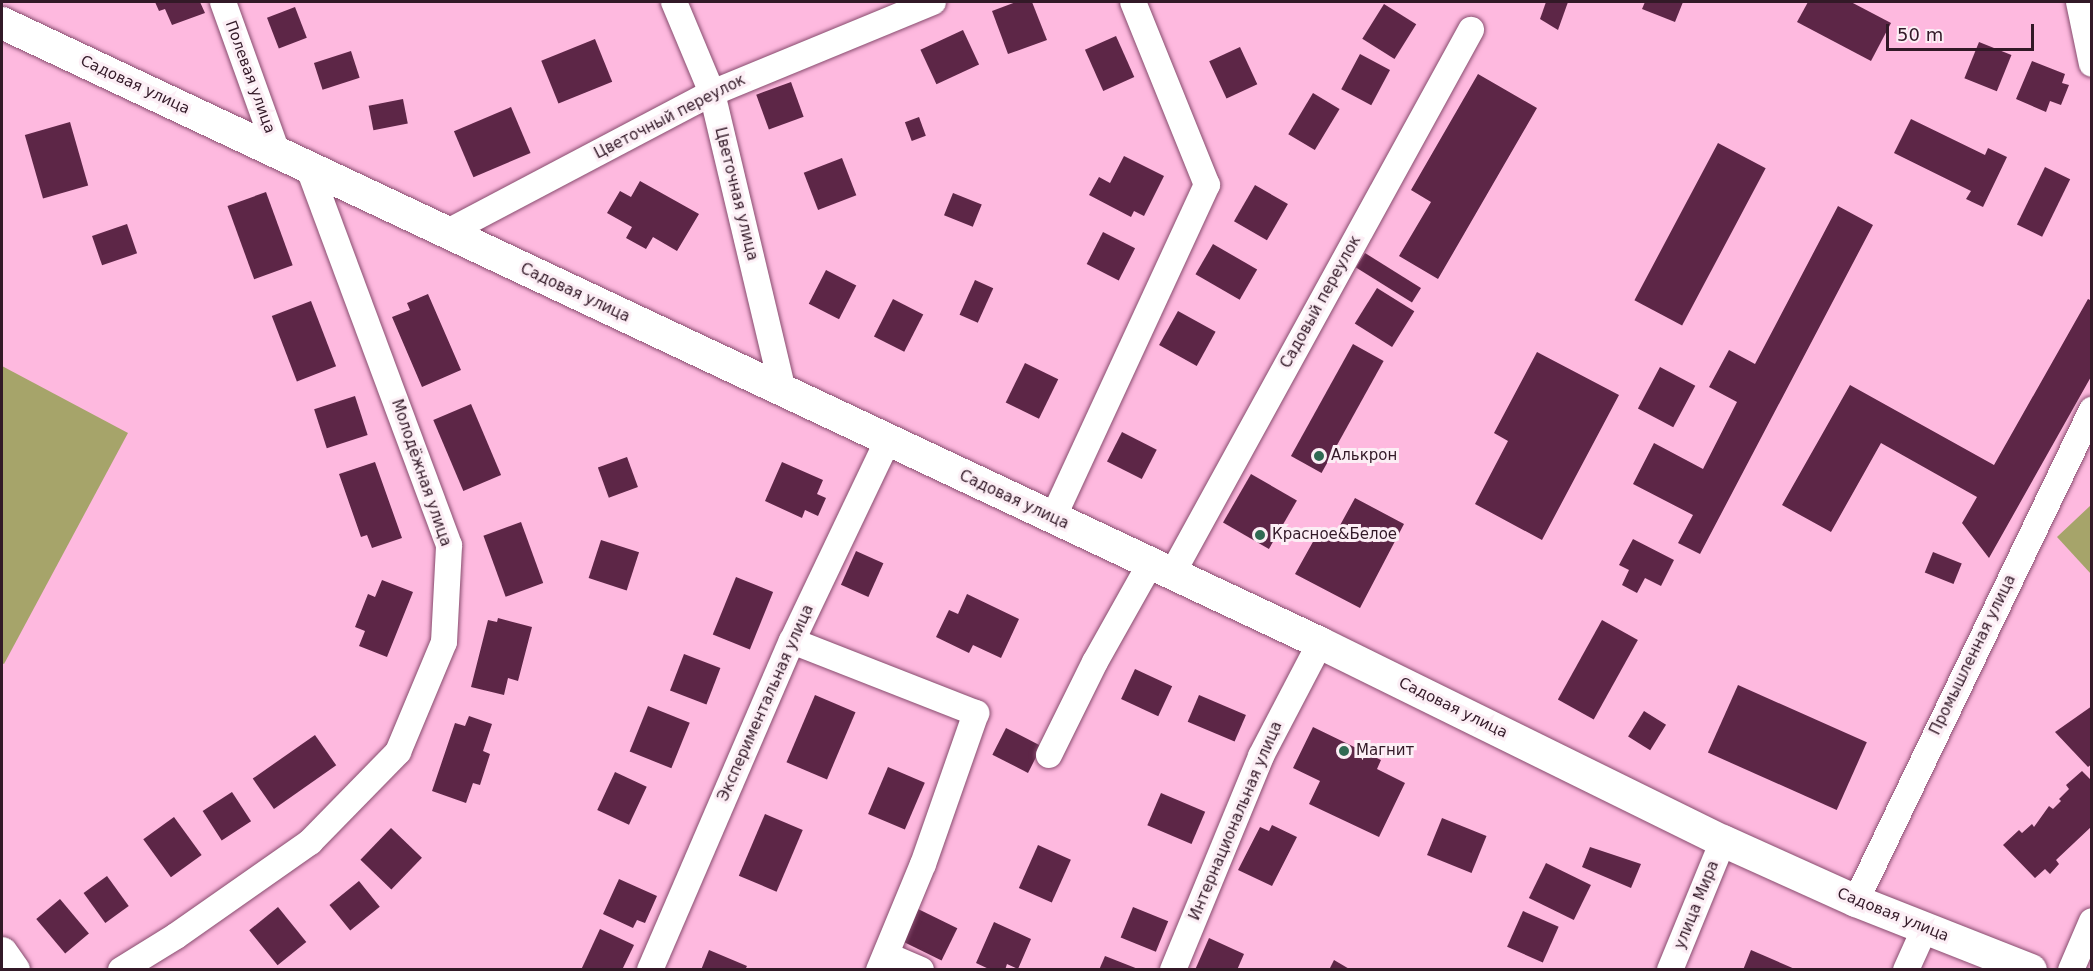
<!DOCTYPE html>
<meta charset="utf-8">
<style>
body{margin:0}
#map{position:relative;width:2093px;height:971px;overflow:hidden;background:#feb9df;font-family:"DejaVu Sans",sans-serif}
div>[style]{position:absolute}
.green>*{inset:0;background:#a6a46a}
.building>*{inset:0;background:#5d2647;transform-origin:0 0}
.roads{filter:drop-shadow(0 0 2px #874c6e) drop-shadow(0 0 2px #874c6e)}
.minor>*{height:26px;margin:-13px;padding:0 13px;transform-origin:13px;border-radius:13px;background:#fff}
.major>*{height:32px;margin:-16px;padding:0 16px;transform-origin:16px;border-radius:16px;background:#fff}
.dots>*{width:16px;height:16px;translate:-50% -50%;box-sizing:border-box;border:3px solid #fceef5;border-radius:50%}
span{translate:-50% -50%;white-space:nowrap;text-align:center;line-height:1.15;-webkit-text-stroke:6px #fceef5;paint-order:stroke}
.street-label{font-size:15px;color:#321927}
.poi-label{font-size:15px;color:#321927}
.left{translate:0 -50%;text-align:left}
.frame{position:absolute;inset:0;border:3px solid #321927;pointer-events:none}
.scale{position:absolute;left:1886px;top:24px;width:148px;height:27px;box-sizing:border-box;border:3px solid #321927;border-top:0;padding-left:8px;font-size:18px;line-height:21px;white-space:nowrap;color:#321927;-webkit-text-stroke:4px #fceef5;paint-order:stroke}
</style>
<div id="map">
<div class="green">
<i style="clip-path:polygon(2px 366px,128px 433px,4px 664px,2px 663px)"></i>
<i style="clip-path:polygon(2091px 505px,2092px 505px,2091px 574px,2057px 537px)"></i>
</div>
<div class="building">
<i style="clip-path:polygon(155px 2px,200px 2px,205px 13px,172px 25px,165px 9px,159px 11px)"></i>
<i style="clip-path:polygon(1016px 2px,1032px 2px,1047px 40px,1008px 54px,992px 11px)"></i>
<i style="clip-path:polygon(1546px 2px,1568px 2px,1558px 30px,1540px 19px)"></i>
<i style="clip-path:polygon(1645px 2px,1683px 2px,1675px 22px,1642px 9px)"></i>
<i style="clip-path:polygon(1808px 2px,1851px 2px,1891px 23px,1871px 61px,1797px 22px)"></i>
<i style="left:1384px;top:4px;width:38px;height:41px;rotate:32deg"></i>
<i style="left:295px;top:7px;width:33px;height:30px;rotate:69deg"></i>
<i style="left:963px;top:30px;width:38px;height:47px;rotate:65deg"></i>
<i style="left:1116px;top:36px;width:45px;height:34px;rotate:66deg"></i>
<i style="left:595px;top:39px;width:46px;height:58px;rotate:68deg"></i>
<i style="left:1979px;top:42px;width:35px;height:39px;rotate:22deg"></i>
<i style="left:1240px;top:47px;width:41px;height:34px;rotate:65deg"></i>
<i style="left:351px;top:51px;width:28px;height:39px;rotate:72deg"></i>
<i style="left:1360px;top:54px;width:34px;height:40px;rotate:28deg"></i>
<i style="clip-path:polygon(2032px 61px,2065px 74px,2062px 83px,2069px 85px,2061px 105px,2050px 101px,2046px 112px,2016px 99px)"></i>
<i style="clip-path:polygon(1478px 74px,1537px 108px,1438px 279px,1399px 256px,1431px 202px,1411px 190px)"></i>
<i style="left:791px;top:82px;width:37px;height:37px;rotate:70deg"></i>
<i style="left:1313px;top:93px;width:31px;height:48px;rotate:31deg"></i>
<i style="left:403px;top:99px;width:25px;height:35px;rotate:79deg"></i>
<i style="left:511px;top:107px;width:50px;height:62px;rotate:67deg"></i>
<i style="left:919px;top:117px;width:20px;height:15px;rotate:70deg"></i>
<i style="clip-path:polygon(1911px 119px,1985px 155px,1988px 148px,2007px 157px,1983px 207px,1966px 199px,1971px 191px,1894px 153px)"></i>
<i style="left:70px;top:122px;width:66px;height:47px;rotate:74deg"></i>
<i style="left:1718px;top:143px;width:54px;height:178px;rotate:28deg"></i>
<i style="clip-path:polygon(1124px 156px,1164px 176px,1144px 216px,1134px 211px,1131px 217px,1089px 195px,1099px 177px,1110px 183px)"></i>
<i style="left:842px;top:158px;width:40px;height:41px;rotate:69deg"></i>
<i style="left:2045px;top:167px;width:28px;height:64px;rotate:26deg"></i>
<i style="clip-path:polygon(640px 181px,699px 214px,677px 251px,653px 237px,646px 249px,626px 238px,632px 227px,607px 213px,620px 191px,631px 197px)"></i>
<i style="left:1255px;top:185px;width:38px;height:42px;rotate:30deg"></i>
<i style="left:266px;top:192px;width:78px;height:41px;rotate:70deg"></i>
<i style="left:953px;top:193px;width:31px;height:24px;rotate:22deg"></i>
<i style="clip-path:polygon(1838px 206px,1873px 225px,1700px 554px,1678px 543px,1693px 515px,1633px 484px,1654px 443px,1703px 469px,1737px 402px,1709px 387px,1729px 350px,1755px 364px)"></i>
<i style="left:127px;top:224px;width:31px;height:37px;rotate:71deg"></i>
<i style="left:1103px;top:232px;width:36px;height:36px;rotate:27deg"></i>
<i style="left:1213px;top:244px;width:51px;height:35px;rotate:30deg"></i>
<i style="left:1365px;top:253px;width:66px;height:17px;rotate:32deg"></i>
<i style="left:826px;top:270px;width:34px;height:38px;rotate:27deg"></i>
<i style="left:975px;top:280px;width:20px;height:38px;rotate:24deg"></i>
<i style="left:1377px;top:288px;width:44px;height:42px;rotate:32deg"></i>
<i style="clip-path:polygon(428px 294px,461px 370px,422px 387px,392px 317px,410px 310px,407px 303px)"></i>
<i style="left:893px;top:299px;width:34px;height:42px;rotate:27deg"></i>
<i style="clip-path:polygon(2088px 299px,2092px 301px,2092px 375px,1989px 558px,1962px 523px,1977px 497px,1881px 443px,1831px 532px,1782px 505px,1850px 385px,1994px 465px)"></i>
<i style="left:311px;top:301px;width:70px;height:42px;rotate:69deg"></i>
<i style="left:1178px;top:311px;width:43px;height:39px;rotate:29deg"></i>
<i style="left:1353px;top:344px;width:35px;height:128px;rotate:29deg"></i>
<i style="clip-path:polygon(1537px 352px,1619px 395px,1542px 540px,1475px 504px,1508px 441px,1494px 433px)"></i>
<i style="left:1025px;top:363px;width:37px;height:44px;rotate:26deg"></i>
<i style="left:1660px;top:367px;width:40px;height:47px;rotate:28deg"></i>
<i style="left:355px;top:396px;width:41px;height:43px;rotate:72deg"></i>
<i style="left:471px;top:404px;width:77px;height:41px;rotate:67deg"></i>
<i style="left:1122px;top:432px;width:39px;height:33px;rotate:27deg"></i>
<i style="left:627px;top:457px;width:32px;height:31px;rotate:70deg"></i>
<i style="clip-path:polygon(375px 462px,402px 538px,372px 548px,367px 535px,361px 537px,339px 474px)"></i>
<i style="clip-path:polygon(782px 462px,823px 480px,817px 494px,826px 498px,818px 516px,805px 510px,802px 518px,765px 501px)"></i>
<i style="left:1251px;top:474px;width:53px;height:56px;rotate:30deg"></i>
<i style="clip-path:polygon(1355px 498px,1404px 524px,1360px 608px,1295px 574px,1319px 531px,1333px 538px)"></i>
<i style="left:521px;top:522px;width:65px;height:40px;rotate:70deg"></i>
<i style="clip-path:polygon(1633px 539px,1674px 560px,1661px 586px,1645px 578px,1637px 593px,1622px 585px,1629px 570px,1619px 565px)"></i>
<i style="left:601px;top:540px;width:40px;height:40px;rotate:18deg"></i>
<i style="left:856px;top:551px;width:30px;height:37px;rotate:24deg"></i>
<i style="left:1933px;top:552px;width:31px;height:22px;rotate:22deg"></i>
<i style="left:736px;top:577px;width:40px;height:62px;rotate:22deg"></i>
<i style="clip-path:polygon(382px 580px,413px 592px,387px 657px,359px 646px,365px 631px,355px 627px,368px 594px,375px 597px)"></i>
<i style="clip-path:polygon(967px 594px,1019px 619px,1001px 658px,973px 645px,969px 653px,936px 637px,949px 610px,958px 614px)"></i>
<i style="clip-path:polygon(498px 618px,532px 627px,518px 681px,508px 678px,504px 695px,471px 687px,488px 620px,497px 622px)"></i>
<i style="left:1602px;top:620px;width:41px;height:91px;rotate:29deg"></i>
<i style="left:684px;top:654px;width:39px;height:39px;rotate:21deg"></i>
<i style="left:1135px;top:669px;width:41px;height:33px;rotate:25deg"></i>
<i style="left:1738px;top:685px;width:141px;height:74px;rotate:24deg"></i>
<i style="left:815px;top:695px;width:44px;height:73px;rotate:23deg"></i>
<i style="left:1199px;top:695px;width:51px;height:29px;rotate:23deg"></i>
<i style="left:648px;top:706px;width:45px;height:49px;rotate:22deg"></i>
<i style="clip-path:polygon(2092px 706px,2092px 764px,2088px 767px,2055px 732px)"></i>
<i style="left:1644px;top:711px;width:26px;height:30px;rotate:32deg"></i>
<i style="clip-path:polygon(469px 716px,492px 724px,483px 751px,490px 754px,480px 785px,473px 783px,466px 803px,432px 791px,455px 723px,465px 726px)"></i>
<i style="clip-path:polygon(1313px 727px,1381px 760px,1377px 769px,1405px 783px,1379px 837px,1309px 804px,1320px 781px,1293px 768px)"></i>
<i style="left:1006px;top:728px;width:40px;height:30px;rotate:27deg"></i>
<i style="left:315px;top:735px;width:37px;height:76px;rotate:55deg"></i>
<i style="left:888px;top:767px;width:40px;height:51px;rotate:23deg"></i>
<i style="clip-path:polygon(2082px 771px,2092px 781px,2092px 826px,2056px 860px,2059px 864px,2050px 874px,2045px 869px,2035px 878px,2003px 845px,2019px 830px,2022px 833px,2032px 824px,2034px 827px,2049px 806px,2053px 809px,2061px 801px,2059px 799px,2069px 789px,2066px 785px)"></i>
<i style="left:615px;top:772px;width:35px;height:42px;rotate:25deg"></i>
<i style="left:232px;top:792px;width:35px;height:35px;rotate:57deg"></i>
<i style="left:1161px;top:793px;width:48px;height:35px;rotate:23deg"></i>
<i style="left:765px;top:814px;width:41px;height:67px;rotate:23deg"></i>
<i style="left:174px;top:817px;width:47px;height:38px;rotate:54deg"></i>
<i style="left:1442px;top:818px;width:48px;height:40px;rotate:22deg"></i>
<i style="clip-path:polygon(1272px 825px,1297px 837px,1272px 886px,1238px 870px,1260px 827px,1269px 831px)"></i>
<i style="left:391px;top:828px;width:43px;height:44px;rotate:44deg"></i>
<i style="left:1038px;top:845px;width:36px;height:47px;rotate:24deg"></i>
<i style="clip-path:polygon(1590px 847px,1641px 864px,1631px 888px,1582px 867px)"></i>
<i style="left:1546px;top:863px;width:50px;height:39px;rotate:26deg"></i>
<i style="left:107px;top:876px;width:37px;height:29px;rotate:54deg"></i>
<i style="clip-path:polygon(619px 879px,657px 896px,645px 923px,637px 920px,633px 928px,603px 914px)"></i>
<i style="left:359px;top:881px;width:33px;height:38px;rotate:51deg"></i>
<i style="left:60px;top:899px;width:45px;height:31px;rotate:50deg"></i>
<i style="left:278px;top:907px;width:45px;height:37px;rotate:51deg"></i>
<i style="left:1133px;top:907px;width:38px;height:33px;rotate:22deg"></i>
<i style="left:916px;top:908px;width:46px;height:36px;rotate:26deg"></i>
<i style="left:1523px;top:911px;width:39px;height:39px;rotate:24deg"></i>
<i style="clip-path:polygon(994px 922px,1031px 939px,1018px 969px,1007px 964px,1005px 970px,991px 970px,976px 963px)"></i>
<i style="clip-path:polygon(600px 929px,634px 945px,622px 970px,581px 970px)"></i>
<i style="clip-path:polygon(1209px 938px,1244px 954px,1237px 970px,1195px 970px)"></i>
<i style="clip-path:polygon(709px 950px,747px 966px,745px 970px,701px 970px)"></i>
<i style="clip-path:polygon(1751px 950px,1797px 970px,1743px 970px)"></i>
<i style="clip-path:polygon(1105px 956px,1138px 969px,1138px 970px,1099px 970px)"></i>
<i style="clip-path:polygon(1334px 960px,1351px 970px,1329px 970px)"></i>
</div>
<div class="roads">
<div class="minor">
<i style="left:223px;top:2px;width:159px;rotate:70.2deg"></i>
<i style="left:674px;top:2px;width:99px;rotate:67.3deg"></i>
<i style="left:712px;top:93px;width:306px;rotate:76.6deg"></i>
<i style="left:2079px;top:2px;width:63px;rotate:78.2deg"></i>
<i style="left:446px;top:233px;width:301px;rotate:-27.8deg"></i>
<i style="left:712px;top:93px;width:239px;rotate:-22.4deg"></i>
<i style="left:1053px;top:518px;width:367px;rotate:-65.2deg"></i>
<i style="left:1207px;top:185px;width:197px;rotate:-112deg"></i>
<i style="left:1172px;top:574px;width:621px;rotate:-61.21deg"></i>
<i style="left:792px;top:641px;width:198px;rotate:21.4deg"></i>
<i style="left:976px;top:713px;width:160px;rotate:109.3deg"></i>
<i style="left:923px;top:864px;width:115px;rotate:112.5deg"></i>
<i style="left:1049px;top:755px;width:104px;rotate:-63.7deg"></i>
<i style="left:1095px;top:662px;width:112px;rotate:-60.7deg"></i>
<i style="left:1856px;top:901px;width:545px;rotate:-64.33deg"></i>
<i style="left:886px;top:955px;width:38px;rotate:23deg"></i>
<i style="left:121px;top:970px;width:65px;rotate:-31.7deg"></i>
<i style="left:176px;top:936px;width:164px;rotate:-35deg"></i>
<i style="left:310px;top:842px;width:126px;rotate:-45.6deg"></i>
<i style="left:398px;top:752px;width:119px;rotate:-67.3deg"></i>
<i style="left:444px;top:642px;width:97px;rotate:-87deg"></i>
<i style="left:449px;top:545px;width:401px;rotate:-110.4deg"></i>
<i style="left:650px;top:970px;width:358px;rotate:-66.7deg"></i>
<i style="left:792px;top:641px;width:223px;rotate:-64.5deg"></i>
<i style="left:1173px;top:970px;width:231px;rotate:-67.6deg"></i>
<i style="left:1261px;top:756px;width:127px;rotate:-62.4deg"></i>
<i style="left:1670px;top:970px;width:139px;rotate:-67.7deg"></i>
<i style="left:1906px;top:970px;width:46px;rotate:-65.7deg"></i>
<i style="left:2071px;top:970px;width:53px;rotate:-66.8deg"></i>
</div>
<div class="major">
<i style="left:2px;top:23px;width:1457px;rotate:25.19deg"></i>
<i style="left:1320px;top:643px;width:449px;rotate:26.2deg"></i>
<i style="left:1723px;top:841px;width:146px;rotate:24.3deg"></i>
<i style="left:1856px;top:901px;width:188px;rotate:21.5deg"></i>
<i style="left:2px;top:953px;width:21px;rotate:55deg"></i>
</div>
</div>
<div class="dots">
<i style="left:1319px;top:456px;background:#306a53"></i>
<i style="left:1260px;top:535px;background:#306a53"></i>
<i style="left:1344px;top:751px;background:#306a53"></i>
</div>
<div class="street-label">
<span style="left:250px;top:77px;rotate:70deg">Полевая улица</span>
<span style="left:135px;top:85px;rotate:25deg">Садовая улица</span>
<span style="left:670px;top:117px;rotate:-27deg">Цветочный переулок</span>
<span style="left:736px;top:194px;rotate:76deg">Цветочная улица</span>
<span style="left:575px;top:293px;rotate:25deg">Садовая улица</span>
<span style="left:1321px;top:302px;rotate:-61deg">Садовый переулок</span>
<span style="left:421px;top:473px;rotate:71deg">Молодёжная улица</span>
<span style="left:1014px;top:500px;rotate:25deg">Садовая улица</span>
<span style="left:1973px;top:655px;rotate:-64deg">Промышленная улица</span>
<span style="left:766px;top:703px;rotate:-66deg">Экспериментальная улица</span>
<span style="left:1453px;top:708px;rotate:26deg">Садовая улица</span>
<span style="left:1236px;top:821px;rotate:-67deg">Интернациональная улица</span>
<span style="left:1697px;top:905px;rotate:-68deg">улица Мира</span>
<span style="left:1893px;top:915px;rotate:22deg">Садовая улица</span>
</div>
<div class="poi-label">
<span class="left" style="left:1331px;top:456px">Алькрон</span>
<span class="left" style="left:1272px;top:535px">Красное&amp;Белое</span>
<span class="left" style="left:1356px;top:751px">Магнит</span>
</div>
<div class="frame"></div>
<div class="scale">50 m</div>
</div>
